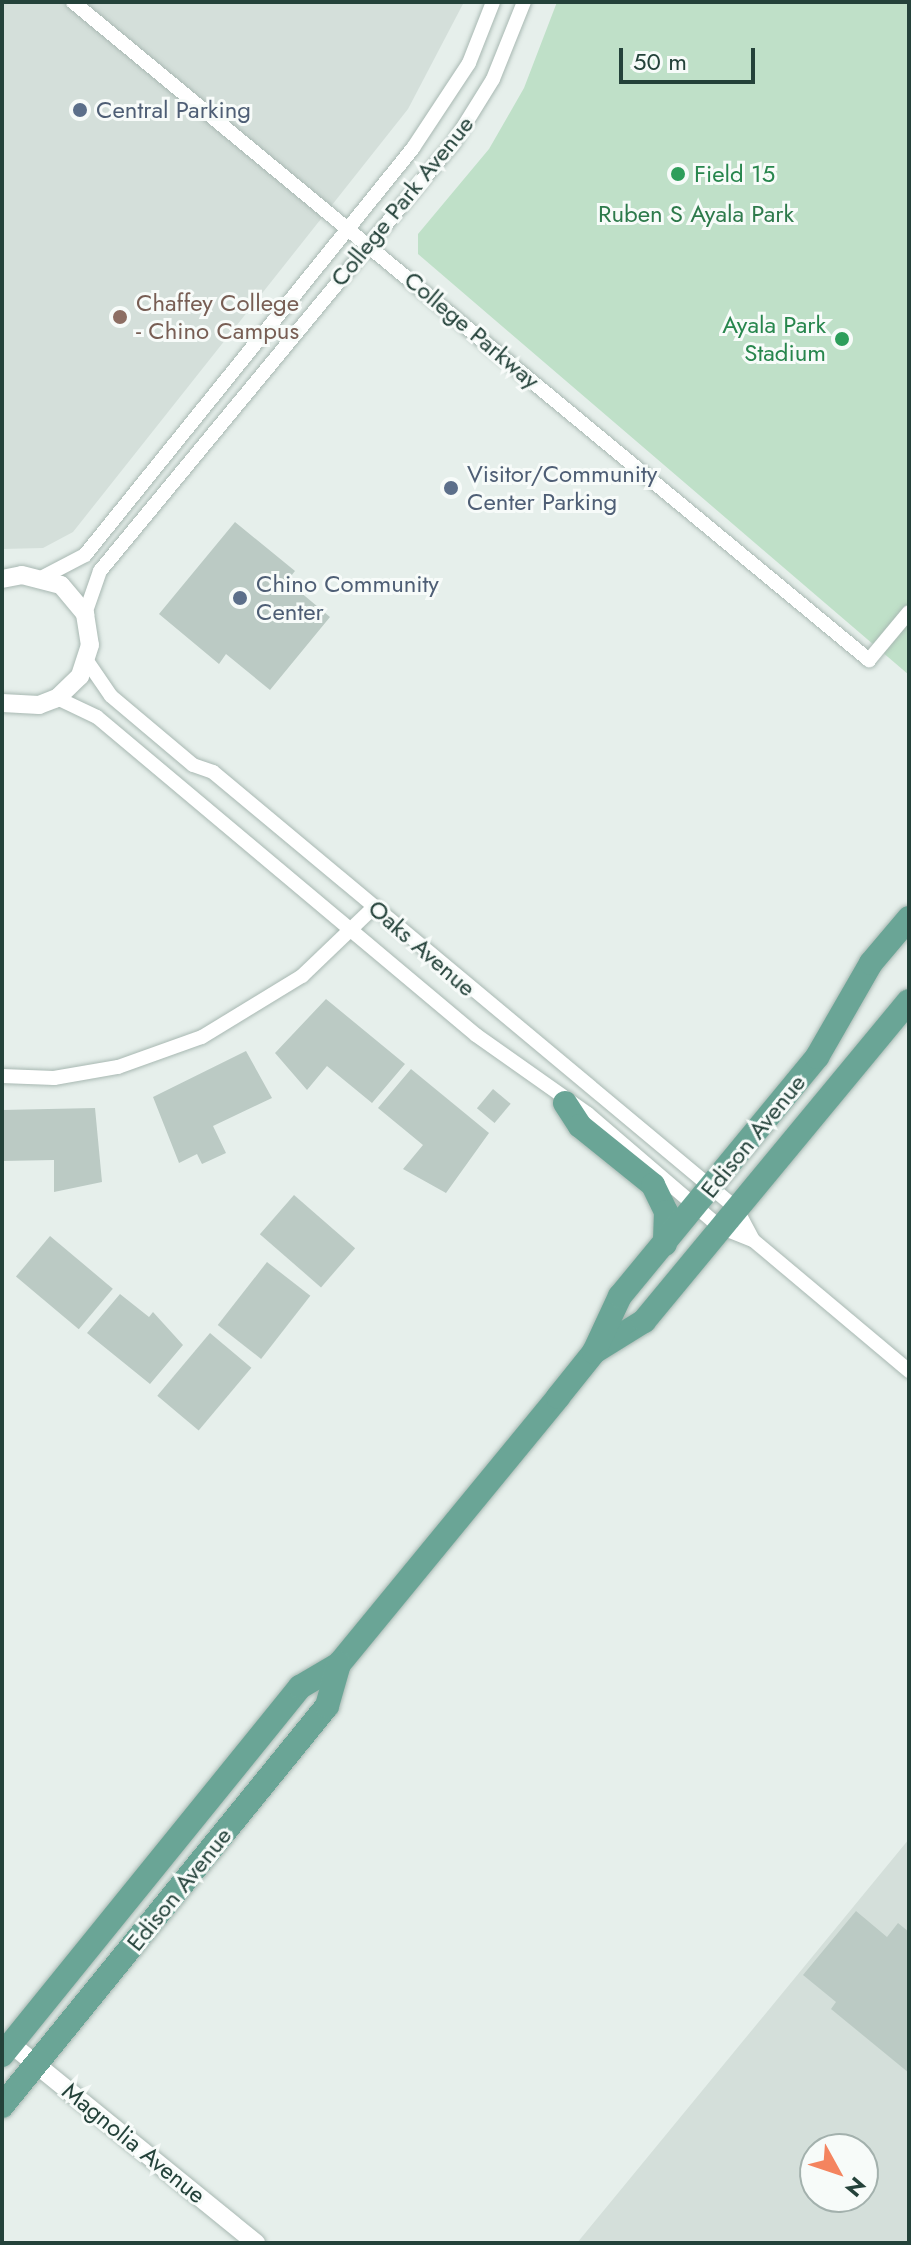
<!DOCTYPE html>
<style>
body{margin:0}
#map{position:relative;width:911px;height:2245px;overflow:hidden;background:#e6efeb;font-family:Jost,sans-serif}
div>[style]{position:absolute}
.built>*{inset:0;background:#d4dfda}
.green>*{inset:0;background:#bfe0c8}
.building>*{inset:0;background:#bbcac4;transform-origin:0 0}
.roads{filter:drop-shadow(0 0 2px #a8b8b2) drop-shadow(0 0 2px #a8b8b2)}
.minor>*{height:14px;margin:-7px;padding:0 7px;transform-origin:7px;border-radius:7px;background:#fff}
.tertiary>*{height:18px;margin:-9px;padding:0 9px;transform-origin:9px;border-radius:9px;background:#fff}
.primary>*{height:24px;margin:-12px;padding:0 12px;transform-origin:12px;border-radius:12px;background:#6aa596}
.dots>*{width:22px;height:22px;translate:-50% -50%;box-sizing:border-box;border:4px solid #f7fbf9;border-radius:50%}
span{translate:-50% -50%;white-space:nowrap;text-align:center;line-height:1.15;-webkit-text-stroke:6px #f7fbf9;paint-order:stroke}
.service-label{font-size:24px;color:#4e5e75}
.left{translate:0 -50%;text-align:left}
.leisure-label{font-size:24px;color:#27864d}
.right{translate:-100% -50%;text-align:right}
.street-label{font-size:24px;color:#24423a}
.park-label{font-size:24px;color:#2d7a4b}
.education-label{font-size:24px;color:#785e54}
.frame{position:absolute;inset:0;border:4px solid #24423a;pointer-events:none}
.north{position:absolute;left:799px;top:2133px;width:80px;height:80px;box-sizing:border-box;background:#f7fbf9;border:2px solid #a3b1ad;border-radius:50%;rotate:130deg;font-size:22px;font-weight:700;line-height:32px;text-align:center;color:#24423a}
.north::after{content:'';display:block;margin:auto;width:28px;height:36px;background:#f4845f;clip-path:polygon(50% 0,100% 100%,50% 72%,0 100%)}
.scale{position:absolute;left:619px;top:48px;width:136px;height:36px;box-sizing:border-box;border:4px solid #24423a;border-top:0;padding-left:10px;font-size:24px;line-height:28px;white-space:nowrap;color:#24423a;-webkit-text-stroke:6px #f7fbf9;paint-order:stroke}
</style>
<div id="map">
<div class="built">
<i style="clip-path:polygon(2px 2px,464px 2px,408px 109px,73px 532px,43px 548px,2px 549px)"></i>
<i style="clip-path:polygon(evenodd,909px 1839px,909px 2243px,577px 2243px,909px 1839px,815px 2149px,863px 2149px,863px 2197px,815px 2197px,815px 2149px)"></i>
</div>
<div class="green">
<i style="clip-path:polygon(557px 2px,909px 2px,909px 675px,418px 254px,418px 234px,489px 149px,524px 88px)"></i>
</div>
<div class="building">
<i style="clip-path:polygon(235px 522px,295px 571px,287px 581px,330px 617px,270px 690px,226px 654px,219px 664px,159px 614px)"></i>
<i style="clip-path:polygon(326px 999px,405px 1064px,372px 1103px,327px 1066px,307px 1090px,275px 1053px)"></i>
<i style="clip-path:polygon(246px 1051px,272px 1098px,213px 1126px,226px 1153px,202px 1164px,197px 1154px,179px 1163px,153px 1097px)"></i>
<i style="clip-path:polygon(411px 1069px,489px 1133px,446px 1193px,403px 1169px,423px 1145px,378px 1108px)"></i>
<i style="left:493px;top:1089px;width:23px;height:25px;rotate:40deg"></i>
<i style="clip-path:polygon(95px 1108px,102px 1182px,54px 1192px,54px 1160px,2px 1161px,2px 1110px)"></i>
<i style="left:294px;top:1195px;width:81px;height:52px;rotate:41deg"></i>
<i style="left:50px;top:1236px;width:82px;height:53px;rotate:40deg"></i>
<i style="left:267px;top:1262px;width:55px;height:80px;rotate:38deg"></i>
<i style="clip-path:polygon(120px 1294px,149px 1317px,153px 1312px,183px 1345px,150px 1384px,87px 1333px)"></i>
<i style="left:210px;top:1333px;width:54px;height:82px;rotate:40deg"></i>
<i style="clip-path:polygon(856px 1911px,887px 1937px,898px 1923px,909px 1932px,909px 2073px,831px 2009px,836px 2002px,803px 1975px)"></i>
</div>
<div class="roads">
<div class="minor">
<i style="left:73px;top:2px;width:1033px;rotate:39.58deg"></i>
<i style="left:869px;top:660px;width:62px;rotate:-50.2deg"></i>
<i style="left:43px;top:577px;width:47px;rotate:-27.6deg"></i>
<i style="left:85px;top:555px;width:523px;rotate:-51.13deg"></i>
<i style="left:413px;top:148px;width:102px;rotate:-56.6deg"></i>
<i style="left:469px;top:63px;width:66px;rotate:-68.5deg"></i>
<i style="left:85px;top:614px;width:46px;rotate:-70.8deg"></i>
<i style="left:100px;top:571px;width:556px;rotate:-50.47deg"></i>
<i style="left:454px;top:142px;width:74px;rotate:-58.2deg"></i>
<i style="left:493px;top:79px;width:83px;rotate:-68.1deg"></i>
<i style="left:87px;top:661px;width:42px;rotate:55.6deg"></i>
<i style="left:111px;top:696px;width:107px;rotate:40.1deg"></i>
<i style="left:193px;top:765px;width:21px;rotate:19deg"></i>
<i style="left:213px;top:772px;width:681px;rotate:39.82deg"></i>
<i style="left:736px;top:1208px;width:36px;rotate:62deg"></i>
<i style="left:57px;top:698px;width:44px;rotate:25.4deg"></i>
<i style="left:97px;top:717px;width:495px;rotate:40deg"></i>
<i style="left:476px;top:1035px;width:137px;rotate:35.2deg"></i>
<i style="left:588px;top:1114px;width:174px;rotate:40.6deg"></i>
<i style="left:720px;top:1227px;width:35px;rotate:22deg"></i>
<i style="left:753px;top:1240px;width:204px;rotate:40deg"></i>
<i style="left:2px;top:1076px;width:52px;rotate:2.2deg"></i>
<i style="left:54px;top:1078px;width:65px;rotate:-9.8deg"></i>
<i style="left:118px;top:1067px;width:89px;rotate:-19.7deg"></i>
<i style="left:202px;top:1037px;width:117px;rotate:-31.4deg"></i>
<i style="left:302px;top:976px;width:100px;rotate:-43.8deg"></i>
</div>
<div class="tertiary">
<i style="left:2px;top:579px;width:20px;rotate:-11deg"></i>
<i style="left:22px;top:575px;width:40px;rotate:14.4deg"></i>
<i style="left:61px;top:585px;width:38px;rotate:50deg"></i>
<i style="left:85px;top:614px;width:31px;rotate:81deg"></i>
<i style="left:90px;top:645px;width:33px;rotate:108deg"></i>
<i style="left:80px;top:676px;width:32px;rotate:136deg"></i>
<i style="left:57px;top:698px;width:19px;rotate:159deg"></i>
<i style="left:39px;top:705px;width:37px;rotate:-177deg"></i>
<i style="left:11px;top:2044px;width:316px;rotate:39.1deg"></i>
</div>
<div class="primary">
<i style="left:565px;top:1103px;width:27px;rotate:57deg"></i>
<i style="left:580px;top:1126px;width:94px;rotate:38.9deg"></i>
<i style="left:653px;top:1185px;width:30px;rotate:64deg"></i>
<i style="left:666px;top:1212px;width:32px;rotate:92deg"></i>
<i style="left:594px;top:1352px;width:59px;rotate:-31.8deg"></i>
<i style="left:644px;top:1321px;width:415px;rotate:-50.4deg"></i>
<i style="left:2px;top:2055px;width:474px;rotate:-51deg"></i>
<i style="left:300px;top:1687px;width:45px;rotate:-30.5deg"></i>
<i style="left:339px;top:1664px;width:345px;rotate:-50.6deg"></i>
<i style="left:558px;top:1397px;width:58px;rotate:-51.3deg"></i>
<i style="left:594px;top:1352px;width:62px;rotate:-65.1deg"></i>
<i style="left:620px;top:1296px;width:310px;rotate:-50.5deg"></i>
<i style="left:817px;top:1057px;width:108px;rotate:-60.1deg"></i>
<i style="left:871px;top:963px;width:59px;rotate:-49.8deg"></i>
<i style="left:2px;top:2106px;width:515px;rotate:-50.91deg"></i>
<i style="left:327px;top:1706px;width:44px;rotate:-74.1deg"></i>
</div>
</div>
<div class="dots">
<i style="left:80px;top:110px;background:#5c6f8a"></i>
<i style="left:678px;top:174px;background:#2e9e5b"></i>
<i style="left:120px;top:317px;background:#8d6e63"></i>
<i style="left:842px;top:339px;background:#2e9e5b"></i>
<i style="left:451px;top:488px;background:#5c6f8a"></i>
<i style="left:240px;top:598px;background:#5c6f8a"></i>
</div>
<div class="service-label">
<span class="left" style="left:96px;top:110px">Central Parking</span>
<span class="left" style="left:467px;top:488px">Visitor/Community<br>Center Parking</span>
<span class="left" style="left:256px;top:598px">Chino Community<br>Center</span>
</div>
<div class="leisure-label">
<span class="left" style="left:694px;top:174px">Field 15</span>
<span class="right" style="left:826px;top:339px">Ayala Park<br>Stadium</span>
</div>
<div class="street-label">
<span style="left:402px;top:201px;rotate:-51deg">College Park Avenue</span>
<span style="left:472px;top:330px;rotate:40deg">College Parkway</span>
<span style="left:422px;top:948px;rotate:41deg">Oaks Avenue</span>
<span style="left:753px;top:1136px;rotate:-51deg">Edison Avenue</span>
<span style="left:179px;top:1889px;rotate:-51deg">Edison Avenue</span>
<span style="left:134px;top:2143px;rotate:39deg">Magnolia Avenue</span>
</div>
<div class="park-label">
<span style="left:696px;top:214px">Ruben S Ayala Park</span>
</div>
<div class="education-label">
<span class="left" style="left:136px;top:317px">Chaffey College<br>- Chino Campus</span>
</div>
<div class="frame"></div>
<div class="north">N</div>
<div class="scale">50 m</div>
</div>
